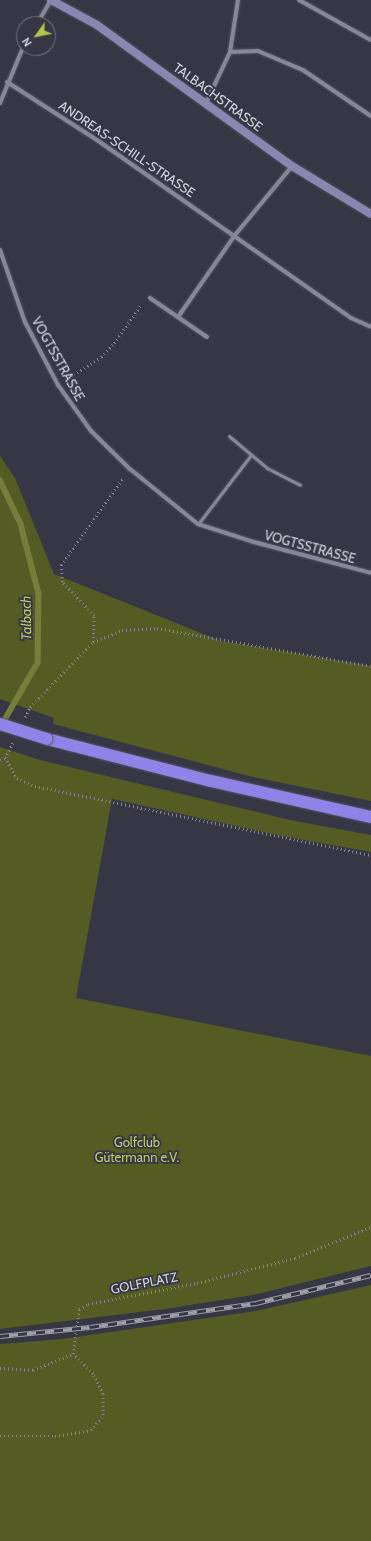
<!DOCTYPE html>
<meta charset="utf-8">
<style>
body{margin:0}
#map{position:relative;width:371px;height:1541px;overflow:hidden;background:#373645;font-family:Cabin,sans-serif}
div>[style]{position:absolute}
.green>*{inset:0;background:#545c23}
.stream>*{height:5.5px;margin:-2.75px;padding:0 2.75px;transform-origin:2.75px;border-radius:2.75px;background:#757f3b}
.path>*{height:2.5px;margin-top:-1.25px;transform-origin:0;background:repeating-linear-gradient(90deg,#82818e 0 1px,transparent 0 4px)}
.roads{filter:drop-shadow(0 0 1px #545360) drop-shadow(0 0 1px #545360)}
.lane>*{height:3px;margin:-1.5px;padding:0 1.5px;transform-origin:1.5px;border-radius:1.5px;background:#888799}
.street>*{height:4px;margin:-2px;padding:0 2px;transform-origin:2px;border-radius:2px;background:#888799}
.secondary>*{height:8px;margin:-4px;padding:0 4px;transform-origin:4px;border-radius:4px;background:#8a86b1}
.highway>*{height:12px;margin:-6px;padding:0 6px;transform-origin:6px;border-radius:6px;background:#8f83e8}
.rail>*{height:4.5px;margin-top:-2.25px;transform-origin:0;background:repeating-linear-gradient(90deg,#373645 0 9px,#9f9faa 0 18px);box-sizing:border-box;border-block:1px solid #9f9faa}
.bridges{filter:drop-shadow(0 0 1px #545360) drop-shadow(0 0 1px #545360)}
.highway-bridge>*{height:12px;margin:-6px;padding:0 6px;transform-origin:6px;border-radius:6px;background:#8f83e8}
span{translate:-50% -50%;white-space:nowrap;text-align:center;line-height:1.15;-webkit-text-stroke:3.5px #373645;paint-order:stroke}
.street-label{font-size:13px;color:#d2d2dc}
.park-label{font-size:13px;color:#bccb6a}
.water-label{font-size:14px;color:#bbc968;font-style:italic}
.north{position:absolute;left:16px;top:16px;width:40px;height:40px;box-sizing:border-box;background:#373645;border:1px solid #757481;border-radius:50%;rotate:237deg;font-size:11px;font-weight:700;line-height:16px;text-align:center;color:#d2d2dc}
.north::after{content:'';display:block;margin:auto;width:14px;height:18px;background:#b3c24b;clip-path:polygon(50% 0,100% 100%,50% 72%,0 100%)}
</style>
<div id="map">
<div class="green">
<i style="clip-path:polygon(0 456px,15px 478px,54px 574px,221px 641px,371px 666px,371px 801px,253px 777px,53px 724px,54px 718px,0 699px)"></i>
<i style="clip-path:polygon(0 747px,40px 760px,290px 820px,371px 835px,371px 852px,282px 836px,112px 799px,76px 998px,371px 1056px,371px 1266px,253px 1295px,165px 1309px,0 1329px)"></i>
<i style="clip-path:polygon(371px 1285px,371px 1541px,0 1541px,0 1344px,62px 1339px,256px 1311px)"></i>
</div>
<div class="stream">
<i style="left:0;top:480px;width:49px;rotate:64.5deg"></i>
<i style="left:21px;top:524px;width:72px;rotate:75.6deg"></i>
<i style="left:39px;top:594px;width:69px;rotate:90.8deg"></i>
<i style="left:38px;top:663px;width:72px;rotate:120.1deg"></i>
</div>
<div class="path">
<i style="left:67px;top:379px;width:40px;rotate:-32.9deg"></i>
<i style="left:101px;top:357px;width:19px;rotate:-47deg"></i>
<i style="left:114px;top:343px;width:47px;rotate:-54.6deg"></i>
<i style="left:93px;top:642px;width:26px;rotate:-88deg"></i>
<i style="left:94px;top:616px;width:47px;rotate:-133.3deg"></i>
<i style="left:62px;top:582px;width:17px;rotate:-93deg"></i>
<i style="left:61px;top:565px;width:107px;rotate:-54.5deg"></i>
<i style="left:25px;top:717px;width:11px;rotate:-63deg"></i>
<i style="left:30px;top:707px;width:91px;rotate:-45.9deg"></i>
<i style="left:93px;top:642px;width:31px;rotate:-22deg"></i>
<i style="left:122px;top:630px;width:35px;rotate:-3deg"></i>
<i style="left:157px;top:628px;width:217px;rotate:10.1deg"></i>
<i style="left:13px;top:743px;width:16px;rotate:117deg"></i>
<i style="left:6px;top:757px;width:12px;rotate:66deg"></i>
<i style="left:11px;top:768px;width:12px;rotate:59deg"></i>
<i style="left:17px;top:778px;width:20px;rotate:24deg"></i>
<i style="left:35px;top:786px;width:343px;rotate:11.6deg"></i>
<i style="left:0;top:760px;width:7px;rotate:-27deg"></i>
<i style="left:0;top:1368px;width:33px;rotate:3deg"></i>
<i style="left:33px;top:1370px;width:43px;rotate:-21.8deg"></i>
<i style="left:73px;top:1354px;width:45px;rotate:-82.4deg"></i>
<i style="left:79px;top:1309px;width:10px;rotate:-29deg"></i>
<i style="left:88px;top:1304px;width:111px;rotate:-10.9deg"></i>
<i style="left:197px;top:1283px;width:101px;rotate:-14.3deg"></i>
<i style="left:295px;top:1258px;width:82px;rotate:-22.2deg"></i>
<i style="left:0;top:1436px;width:55px"></i>
<i style="left:55px;top:1436px;width:36px;rotate:-9deg"></i>
<i style="left:91px;top:1430px;width:19px;rotate:-51deg"></i>
<i style="left:103px;top:1415px;width:21px;rotate:-90deg"></i>
<i style="left:103px;top:1394px;width:22px;rotate:-117deg"></i>
<i style="left:93px;top:1374px;width:28px;rotate:-135deg"></i>
</div>
<div class="roads">
<div class="lane">
<i style="left:229px;top:436px;width:50px;rotate:40.1deg"></i>
<i style="left:267px;top:468px;width:37px;rotate:27deg"></i>
<i style="left:198px;top:524px;width:87px;rotate:-52.5deg"></i>
</div>
<div class="street">
<i style="left:299px;top:0;width:82px;rotate:29.1deg"></i>
<i style="left:37px;top:24px;width:28px;rotate:-60deg"></i>
<i style="left:230px;top:52px;width:28px;rotate:-2deg"></i>
<i style="left:258px;top:51px;width:49px;rotate:22.9deg"></i>
<i style="left:303px;top:70px;width:82px;rotate:34.1deg"></i>
<i style="left:7px;top:82px;width:107px;rotate:32.8deg"></i>
<i style="left:97px;top:140px;width:310px;rotate:35deg"></i>
<i style="left:351px;top:318px;width:22px;rotate:24deg"></i>
<i style="left:0;top:103px;width:63px;rotate:-67.5deg"></i>
<i style="left:206px;top:103px;width:56px;rotate:-64.8deg"></i>
<i style="left:230px;top:52px;width:53px;rotate:-81.3deg"></i>
<i style="left:0;top:250px;width:76px;rotate:70.9deg"></i>
<i style="left:25px;top:322px;width:71px;rotate:62.4deg"></i>
<i style="left:58px;top:385px;width:57px;rotate:54.3deg"></i>
<i style="left:91px;top:431px;width:54px;rotate:44.3deg"></i>
<i style="left:130px;top:469px;width:87px;rotate:39deg"></i>
<i style="left:198px;top:524px;width:59px;rotate:17.8deg"></i>
<i style="left:254px;top:542px;width:121px;rotate:14.8deg"></i>
<i style="left:150px;top:298px;width:69px;rotate:34.4deg"></i>
<i style="left:178px;top:317px;width:100px;rotate:-55.2deg"></i>
<i style="left:235px;top:235px;width:89px;rotate:-50.4deg"></i>
</div>
<div class="secondary">
<i style="left:51px;top:0;width:52px;rotate:28.5deg"></i>
<i style="left:97px;top:25px;width:241px;rotate:35.9deg"></i>
<i style="left:292px;top:166px;width:92px;rotate:31.3deg"></i>
</div>
<div class="highway">
<i style="left:47px;top:739px;width:169px;rotate:14.4deg"></i>
<i style="left:211px;top:781px;width:164px;rotate:12.7deg"></i>
</div>
</div>
<div class="rail">
<i style="left:0;top:1336px;width:90px;rotate:-5.7deg"></i>
<i style="left:90px;top:1327px;width:168px;rotate:-8.2deg"></i>
<i style="left:256px;top:1303px;width:118px;rotate:-13.7deg"></i>
</div>
<div class="bridges">
<div class="highway-bridge">
<i style="left:0;top:724px;width:49px;rotate:17.7deg"></i>
</div>
</div>
<div class="street-label">
<span style="left:218px;top:97px;rotate:36deg">TALBACHSTRASSE</span>
<span style="left:127px;top:149px;rotate:34deg">ANDREAS-SCHILL-STRASSE</span>
<span style="left:58px;top:359px;rotate:61deg">VOGTSSTRASSE</span>
<span style="left:310px;top:547px;rotate:15deg">VOGTSSTRASSE</span>
<span style="left:144px;top:1283px;rotate:-11deg">GOLFPLATZ</span>
</div>
<div class="park-label">
<span style="left:137px;top:1150px">Golfclub<br>Gütermann e.V.</span>
</div>
<div class="water-label">
<span style="left:26px;top:618px;rotate:-91deg">Talbach</span>
</div>
<div class="north">N</div>
</div>
